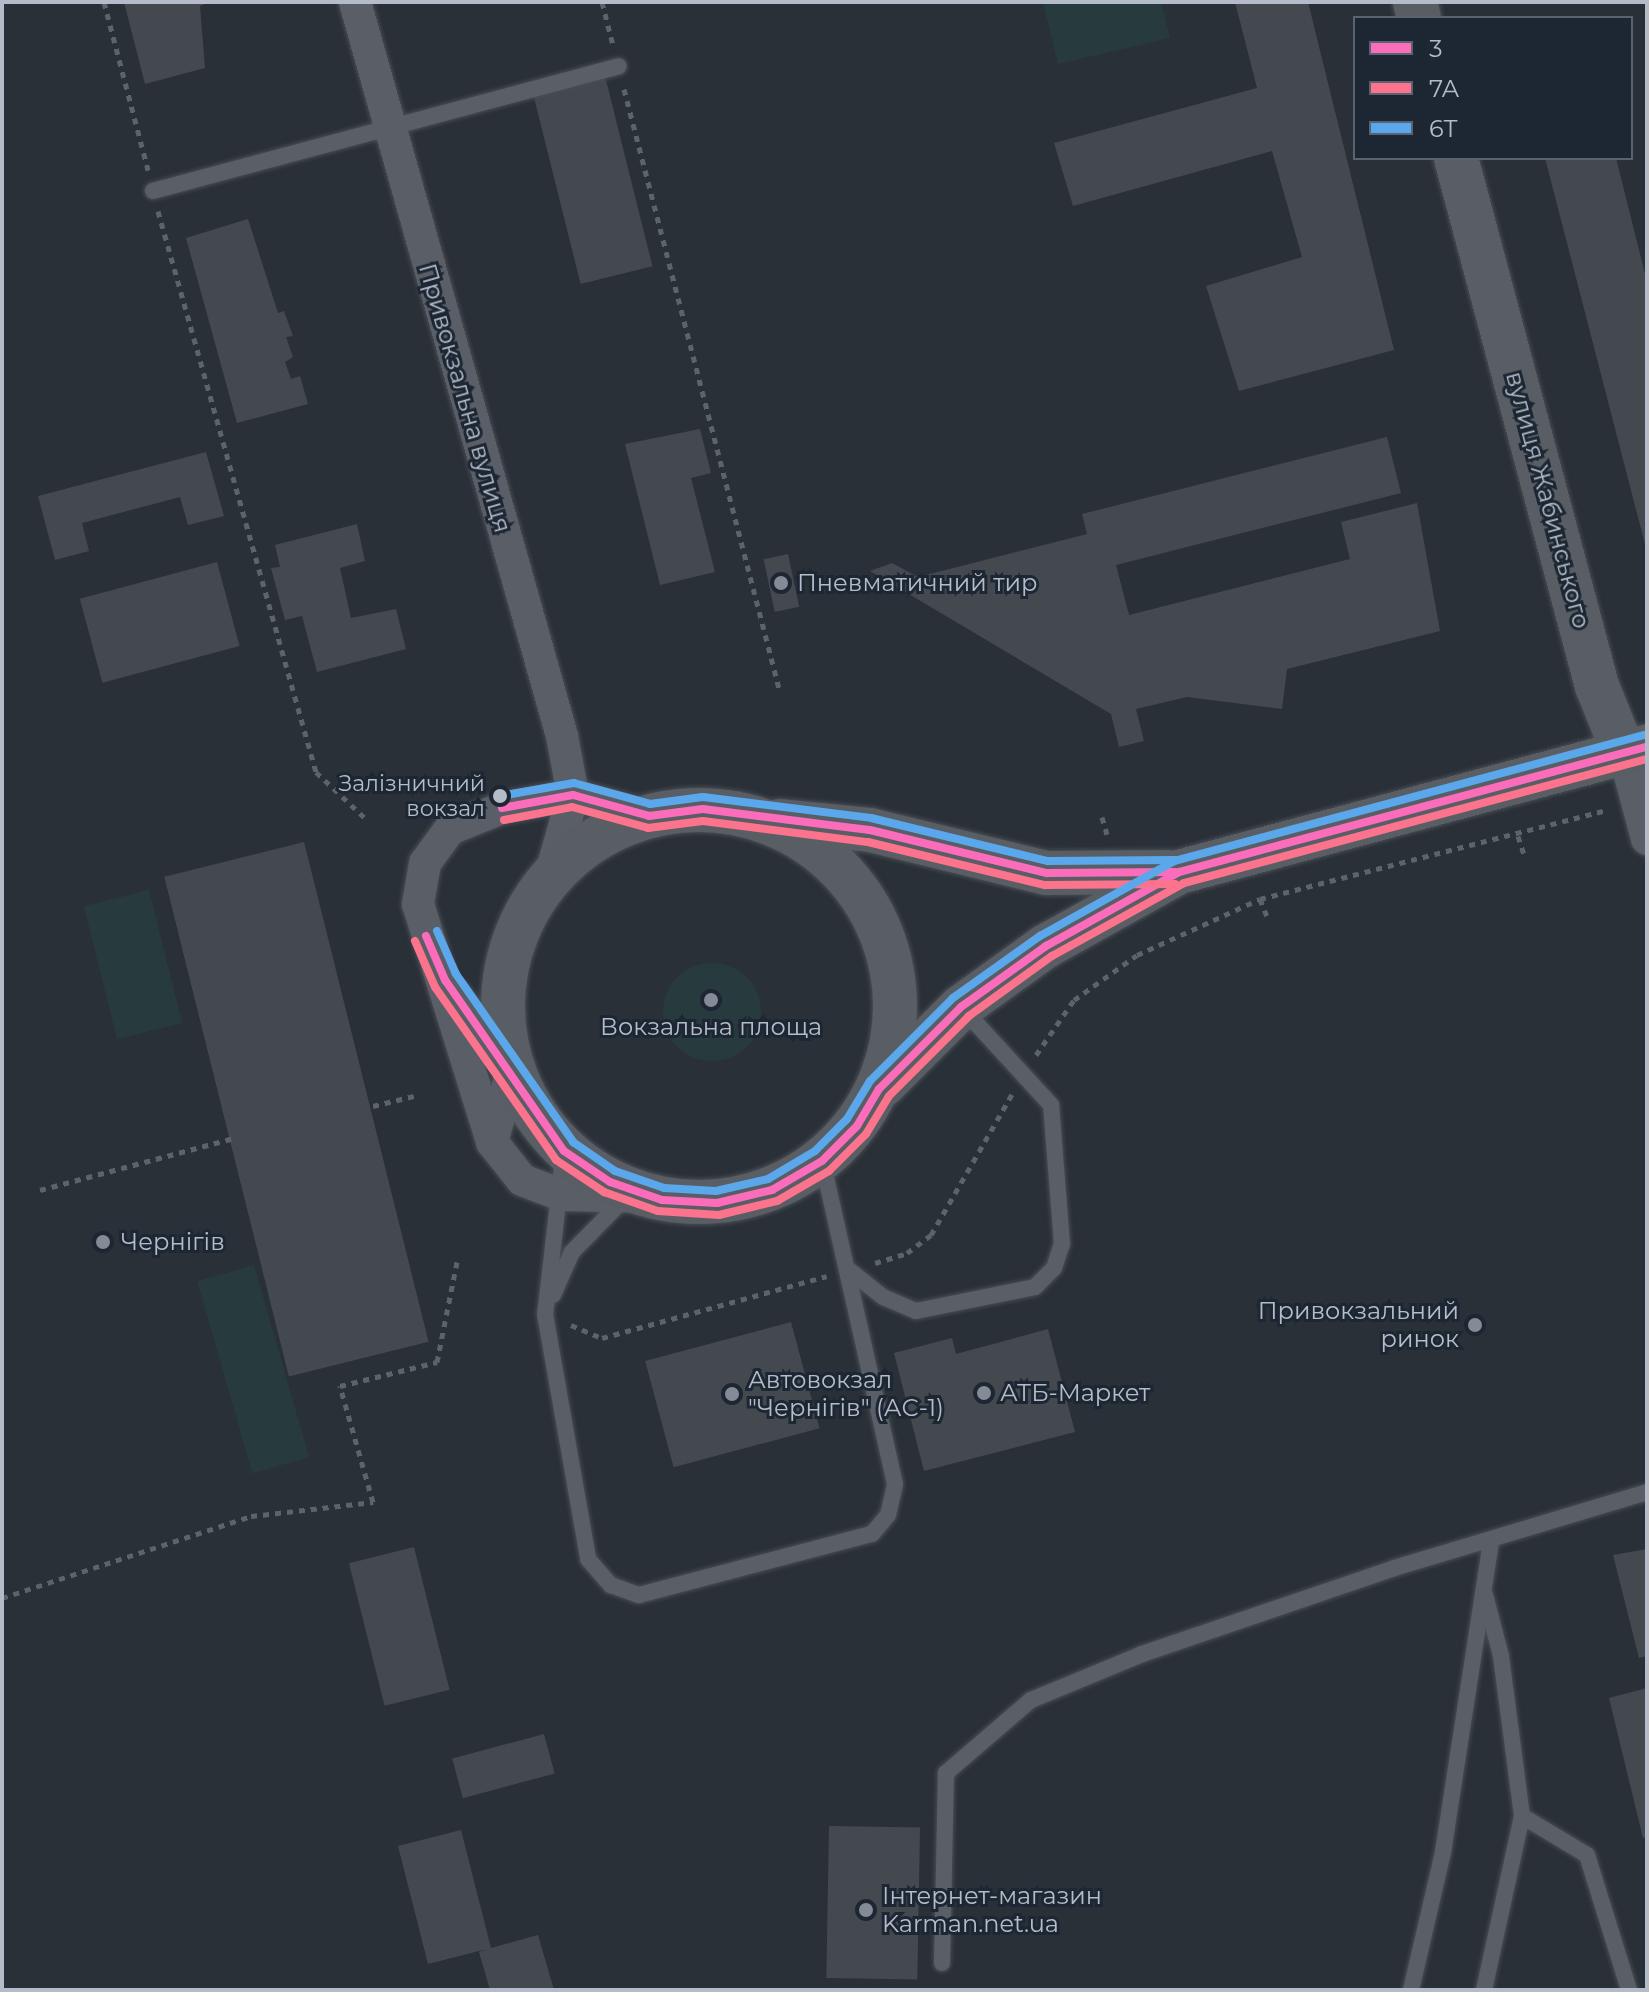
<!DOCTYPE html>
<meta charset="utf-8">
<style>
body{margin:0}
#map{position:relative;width:1649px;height:1992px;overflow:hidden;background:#2a3038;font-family:Montserrat,sans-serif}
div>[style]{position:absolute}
.green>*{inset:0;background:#273a3e;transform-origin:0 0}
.round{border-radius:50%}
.building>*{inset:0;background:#444950;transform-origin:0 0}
.path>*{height:5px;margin-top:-2.5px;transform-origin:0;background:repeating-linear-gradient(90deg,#5d636a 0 6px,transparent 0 12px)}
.roads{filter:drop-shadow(0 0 2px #484c53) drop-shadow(0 0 2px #484c53)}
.lane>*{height:16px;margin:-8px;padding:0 8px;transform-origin:8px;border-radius:8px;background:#5a5e66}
.street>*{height:32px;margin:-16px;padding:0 16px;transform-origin:16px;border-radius:16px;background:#5a5e66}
.secondary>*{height:44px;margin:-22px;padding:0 22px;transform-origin:22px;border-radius:22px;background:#595d64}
.secondary>.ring{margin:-22px;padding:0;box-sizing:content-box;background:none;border:44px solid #595d64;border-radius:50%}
.bus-1>*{height:8px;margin:-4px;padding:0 4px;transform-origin:4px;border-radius:4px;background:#fb6dba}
.bus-2>*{height:8px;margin:-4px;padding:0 4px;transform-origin:4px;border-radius:4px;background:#fc738d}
.bus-3>*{height:8px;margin:-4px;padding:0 4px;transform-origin:4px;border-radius:4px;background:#5aa8eb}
.dots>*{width:22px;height:22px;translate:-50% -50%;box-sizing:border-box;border:4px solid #1d2633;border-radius:50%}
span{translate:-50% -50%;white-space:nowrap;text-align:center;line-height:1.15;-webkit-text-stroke:6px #1d2633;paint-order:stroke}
.bus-label{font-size:22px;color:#b4bcc9}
.right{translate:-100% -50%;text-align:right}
.street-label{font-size:24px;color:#b4bcc9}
.poi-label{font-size:24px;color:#b4bcc9}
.left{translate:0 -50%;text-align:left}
.frame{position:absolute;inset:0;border:4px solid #b4bcc9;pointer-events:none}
.legend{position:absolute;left:1353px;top:16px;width:280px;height:144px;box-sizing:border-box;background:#1d2633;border:2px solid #59626f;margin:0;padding:10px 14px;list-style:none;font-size:24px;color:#b4bcc9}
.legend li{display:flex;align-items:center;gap:16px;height:40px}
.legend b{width:40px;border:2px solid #59626f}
</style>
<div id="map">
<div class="green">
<i style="clip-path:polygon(1043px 2px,1161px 2px,1170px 38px,1058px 64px)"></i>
<i style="left:149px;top:890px;width:137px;height:67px;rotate:76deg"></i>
<i class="round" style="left:663px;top:963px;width:98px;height:98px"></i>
<i style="left:254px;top:1265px;width:200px;height:59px;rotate:74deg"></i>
</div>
<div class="building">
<i style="clip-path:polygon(124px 2px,210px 2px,200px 6px,205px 68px,145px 84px)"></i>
<i style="clip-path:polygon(1235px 2px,1308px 2px,1394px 350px,1239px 391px,1206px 286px,1302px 257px,1272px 151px,1073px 206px,1054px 143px,1257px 88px)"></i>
<i style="left:605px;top:76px;width:196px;height:74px;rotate:76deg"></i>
<i style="clip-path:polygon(1545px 158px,1616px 158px,1647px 282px,1647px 552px)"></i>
<i style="clip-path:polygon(248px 219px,278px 313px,284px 311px,293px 336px,286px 337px,293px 357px,285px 362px,291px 379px,300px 376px,308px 404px,237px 423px,186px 238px)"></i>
<i style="clip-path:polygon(700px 429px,711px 473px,691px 478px,715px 572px,660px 585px,625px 444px)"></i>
<i style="clip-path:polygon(1387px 437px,1401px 493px,1116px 565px,1129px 615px,1350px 559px,1341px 522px,1417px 503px,1440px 631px,1287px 669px,1282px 709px,1187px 697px,1136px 709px,1144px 741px,1119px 747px,1111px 714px,870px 571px,892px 563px,918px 577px,1087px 534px,1082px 514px)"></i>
<i style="clip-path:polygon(206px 452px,224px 516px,188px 525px,180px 497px,82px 523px,89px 551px,55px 560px,38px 496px)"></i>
<i style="clip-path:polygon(357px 524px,365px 561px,340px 568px,351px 618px,396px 609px,406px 649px,317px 672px,302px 616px,285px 620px,271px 568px,280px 567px,275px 545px)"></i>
<i style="left:788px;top:554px;width:54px;height:25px;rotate:78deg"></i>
<i style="left:217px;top:562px;width:87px;height:142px;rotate:75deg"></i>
<i style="left:304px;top:842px;width:515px;height:144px;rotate:76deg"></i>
<i style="left:791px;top:1322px;width:110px;height:151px;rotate:75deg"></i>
<i style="clip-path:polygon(1048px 1329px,1075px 1432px,924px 1471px,894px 1353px,952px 1338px,956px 1354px)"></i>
<i style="left:414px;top:1547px;width:147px;height:67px;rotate:76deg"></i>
<i style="clip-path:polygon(1647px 1549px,1647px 1656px,1639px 1658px,1613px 1555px)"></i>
<i style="clip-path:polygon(1647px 1688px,1647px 1837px,1643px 1838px,1609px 1698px)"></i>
<i style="left:544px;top:1734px;width:41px;height:95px;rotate:75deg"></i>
<i style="left:829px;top:1826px;width:91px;height:152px;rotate:1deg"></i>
<i style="clip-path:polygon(461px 1830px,491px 1948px,538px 1935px,554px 1990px,490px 1990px,479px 1952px,487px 1949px,428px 1964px,398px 1846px)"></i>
</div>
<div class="path">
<i style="left:104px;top:2px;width:174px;rotate:75.3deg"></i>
<i style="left:602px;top:2px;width:44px;rotate:75.7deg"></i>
<i style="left:624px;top:89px;width:623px;rotate:75.5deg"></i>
<i style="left:158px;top:211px;width:583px;rotate:74.27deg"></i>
<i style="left:316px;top:772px;width:69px;rotate:43.2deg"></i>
<i style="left:1102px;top:817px;width:19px;rotate:74deg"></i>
<i style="left:1518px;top:836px;width:20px;rotate:72deg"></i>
<i style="left:1260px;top:899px;width:22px;rotate:68deg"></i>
<i style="left:1036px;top:1055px;width:67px;rotate:-55.4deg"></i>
<i style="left:1074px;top:1000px;width:77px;rotate:-35.5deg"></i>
<i style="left:1137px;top:955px;width:135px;rotate:-24.5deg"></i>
<i style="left:1260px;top:899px;width:357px;rotate:-14.4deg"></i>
<i style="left:373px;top:1106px;width:42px;rotate:-13.7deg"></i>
<i style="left:40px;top:1190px;width:198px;rotate:-15deg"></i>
<i style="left:875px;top:1263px;width:34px;rotate:-17deg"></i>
<i style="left:907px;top:1253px;width:30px;rotate:-37deg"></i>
<i style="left:931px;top:1235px;width:163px;rotate:-60.1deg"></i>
<i style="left:571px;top:1325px;width:34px;rotate:23deg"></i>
<i style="left:602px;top:1338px;width:233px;rotate:-15.4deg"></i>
<i style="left:2px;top:1598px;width:262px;rotate:-18.2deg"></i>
<i style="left:251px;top:1516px;width:123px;rotate:-6.5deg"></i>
<i style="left:373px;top:1502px;width:121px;rotate:-105.9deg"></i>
<i style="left:340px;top:1386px;width:100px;rotate:-13.9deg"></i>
<i style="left:437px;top:1362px;width:107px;rotate:-78.7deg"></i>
</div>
<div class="roads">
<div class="lane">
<i style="left:153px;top:191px;width:482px;rotate:-15deg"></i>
<i style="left:564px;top:1151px;width:164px;rotate:96.6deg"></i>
<i style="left:545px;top:1314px;width:249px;rotate:80deg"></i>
<i style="left:588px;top:1559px;width:35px;rotate:49deg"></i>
<i style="left:611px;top:1585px;width:30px;rotate:20deg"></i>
<i style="left:639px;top:1595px;width:241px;rotate:-14.7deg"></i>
<i style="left:872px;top:1534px;width:25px;rotate:-50deg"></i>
<i style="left:888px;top:1515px;width:32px;rotate:-77deg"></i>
<i style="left:895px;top:1484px;width:331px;rotate:-102.7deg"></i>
<i style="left:849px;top:1270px;width:43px;rotate:38.5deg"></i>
<i style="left:883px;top:1297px;width:36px;rotate:23deg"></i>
<i style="left:916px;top:1311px;width:121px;rotate:-11.4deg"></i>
<i style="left:1035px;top:1287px;width:27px;rotate:-45deg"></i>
<i style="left:1054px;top:1268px;width:25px;rotate:-72deg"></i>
<i style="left:1062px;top:1244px;width:139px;rotate:-94.5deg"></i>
<i style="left:1051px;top:1105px;width:130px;rotate:-132.5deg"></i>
<i style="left:553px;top:1295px;width:47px;rotate:-66.2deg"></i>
<i style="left:572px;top:1252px;width:77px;rotate:-45.5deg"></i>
<i style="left:1522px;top:1816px;width:76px;rotate:31deg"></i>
<i style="left:1587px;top:1855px;width:141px;rotate:72.7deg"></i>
<i style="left:942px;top:1963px;width:190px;rotate:-88.8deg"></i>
<i style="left:946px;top:1773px;width:112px;rotate:-40.7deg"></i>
<i style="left:1031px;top:1700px;width:120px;rotate:-22.5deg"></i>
<i style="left:1142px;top:1654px;width:266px;rotate:-18.8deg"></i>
<i style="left:1394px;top:1568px;width:264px;rotate:-16.7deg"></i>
<i style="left:1411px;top:1990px;width:142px;rotate:-76.9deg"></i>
<i style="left:1443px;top:1852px;width:314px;rotate:-81.2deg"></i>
<i style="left:1484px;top:1990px;width:178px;rotate:-77.7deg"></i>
<i style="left:1522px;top:1816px;width:161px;rotate:-97.5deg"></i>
<i style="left:1501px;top:1656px;width:63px;rotate:-104.7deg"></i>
</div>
<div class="street">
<i style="left:355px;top:2px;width:763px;rotate:74.25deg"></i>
<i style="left:562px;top:736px;width:60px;rotate:79.4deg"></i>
<i style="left:573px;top:795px;width:85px;rotate:105.7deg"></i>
<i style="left:1624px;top:753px;width:89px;rotate:75deg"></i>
<i style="left:649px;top:816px;width:79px;rotate:-164.6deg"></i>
<i style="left:573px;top:795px;width:72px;rotate:169.6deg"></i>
<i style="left:502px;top:808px;width:56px;rotate:158deg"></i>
<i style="left:450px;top:829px;width:42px;rotate:126.3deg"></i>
<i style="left:425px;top:863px;width:42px;rotate:99.7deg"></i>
<i style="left:418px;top:904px;width:249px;rotate:72.7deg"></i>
<i style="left:492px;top:1142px;width:48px;rotate:51.7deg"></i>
<i style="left:522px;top:1180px;width:42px;rotate:21deg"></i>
<i style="left:561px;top:1195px;width:92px;rotate:1.2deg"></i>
<i style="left:456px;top:996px;width:94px;rotate:53.3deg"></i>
<i style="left:512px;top:1071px;width:74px;rotate:105.7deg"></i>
</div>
<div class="secondary">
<i style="left:1415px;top:2px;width:16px;rotate:76deg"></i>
<i style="left:1456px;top:158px;width:547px;rotate:75.05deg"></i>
<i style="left:1597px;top:686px;width:72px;rotate:68.1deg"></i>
<i class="ring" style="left:503px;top:810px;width:348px;height:348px"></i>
<i style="left:779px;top:821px;width:91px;rotate:5.6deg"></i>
<i style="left:870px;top:830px;width:182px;rotate:13.7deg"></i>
<i style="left:1047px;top:873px;width:121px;rotate:-0.5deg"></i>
<i style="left:883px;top:1085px;width:110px;rotate:-45deg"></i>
<i style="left:961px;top:1007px;width:105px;rotate:-35.7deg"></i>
<i style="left:1046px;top:946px;width:152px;rotate:-29.1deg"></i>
<i style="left:1179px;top:872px;width:484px;rotate:-15deg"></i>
</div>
</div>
<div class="bus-1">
<i style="left:502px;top:808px;width:72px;rotate:-10.4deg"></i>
<i style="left:573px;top:795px;width:79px;rotate:15.4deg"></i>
<i style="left:649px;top:816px;width:54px;rotate:-7.4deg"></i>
<i style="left:703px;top:809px;width:168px;rotate:7.2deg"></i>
<i style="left:870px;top:830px;width:182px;rotate:13.7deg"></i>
<i style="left:1047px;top:873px;width:128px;rotate:-0.4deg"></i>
<i style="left:426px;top:936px;width:48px;rotate:66.6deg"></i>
<i style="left:445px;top:980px;width:208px;rotate:55.2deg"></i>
<i style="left:564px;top:1151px;width:55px;rotate:34deg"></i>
<i style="left:610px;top:1182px;width:55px;rotate:19.1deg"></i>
<i style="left:662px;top:1200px;width:55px;rotate:3.1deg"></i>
<i style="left:717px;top:1203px;width:57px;rotate:-13.3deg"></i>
<i style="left:772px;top:1190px;width:58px;rotate:-30.1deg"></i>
<i style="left:822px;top:1161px;width:49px;rotate:-45deg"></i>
<i style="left:857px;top:1126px;width:43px;rotate:-59.3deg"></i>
<i style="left:879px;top:1089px;width:116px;rotate:-45deg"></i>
<i style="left:961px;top:1007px;width:105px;rotate:-35.7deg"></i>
<i style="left:1046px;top:946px;width:152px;rotate:-29.1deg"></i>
<i style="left:1179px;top:872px;width:484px;rotate:-15deg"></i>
</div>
<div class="bus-2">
<i style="left:504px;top:820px;width:69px;rotate:-10.8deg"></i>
<i style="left:572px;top:807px;width:79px;rotate:15.4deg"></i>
<i style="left:648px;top:828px;width:55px;rotate:-7.3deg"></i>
<i style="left:703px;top:821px;width:166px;rotate:7.3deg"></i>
<i style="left:868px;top:842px;width:182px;rotate:13.7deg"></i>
<i style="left:1045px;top:885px;width:130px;rotate:-0.4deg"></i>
<i style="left:415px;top:941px;width:50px;rotate:66.5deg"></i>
<i style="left:435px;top:987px;width:211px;rotate:55deg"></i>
<i style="left:556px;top:1160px;width:58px;rotate:33.7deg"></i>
<i style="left:604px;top:1192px;width:57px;rotate:19.4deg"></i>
<i style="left:658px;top:1211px;width:61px;rotate:3.8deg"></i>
<i style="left:719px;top:1215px;width:60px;rotate:-13.6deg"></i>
<i style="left:777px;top:1201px;width:60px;rotate:-30deg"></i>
<i style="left:829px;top:1171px;width:52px;rotate:-45deg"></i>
<i style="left:866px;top:1134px;width:44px;rotate:-58.8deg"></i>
<i style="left:889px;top:1096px;width:113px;rotate:-45deg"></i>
<i style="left:969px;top:1016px;width:102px;rotate:-35.9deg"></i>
<i style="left:1052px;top:956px;width:151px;rotate:-28.9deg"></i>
<i style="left:1184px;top:883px;width:479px;rotate:-15deg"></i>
</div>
<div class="bus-3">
<i style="left:500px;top:796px;width:75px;rotate:-10deg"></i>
<i style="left:574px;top:783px;width:79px;rotate:15.4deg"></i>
<i style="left:650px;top:804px;width:53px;rotate:-7.5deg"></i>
<i style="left:703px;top:797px;width:169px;rotate:7.1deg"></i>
<i style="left:871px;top:818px;width:182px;rotate:13.7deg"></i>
<i style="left:1048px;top:861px;width:127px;rotate:-0.5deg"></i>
<i style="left:437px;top:931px;width:47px;rotate:66.2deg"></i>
<i style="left:456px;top:974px;width:205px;rotate:55.1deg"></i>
<i style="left:573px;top:1142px;width:51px;rotate:34.6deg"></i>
<i style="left:615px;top:1171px;width:52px;rotate:19.1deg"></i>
<i style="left:664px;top:1188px;width:52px;rotate:3.3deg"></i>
<i style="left:716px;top:1191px;width:53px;rotate:-13deg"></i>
<i style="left:768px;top:1179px;width:55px;rotate:-30.8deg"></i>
<i style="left:815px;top:1151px;width:45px;rotate:-45deg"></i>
<i style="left:847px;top:1119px;width:44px;rotate:-58.8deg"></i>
<i style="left:870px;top:1081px;width:117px;rotate:-45deg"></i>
<i style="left:953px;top:998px;width:107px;rotate:-35.5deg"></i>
<i style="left:1040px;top:936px;width:154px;rotate:-29.2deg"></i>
<i style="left:1174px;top:861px;width:487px;rotate:-15deg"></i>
</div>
<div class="dots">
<i style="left:781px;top:583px;background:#848b96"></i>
<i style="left:500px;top:796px;background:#b4bcc9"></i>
<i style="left:711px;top:1000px;background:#848b96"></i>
<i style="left:103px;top:1242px;background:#848b96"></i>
<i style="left:1475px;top:1325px;background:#848b96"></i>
<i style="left:984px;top:1393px;background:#848b96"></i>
<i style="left:732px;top:1394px;background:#848b96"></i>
<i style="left:866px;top:1910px;background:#848b96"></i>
</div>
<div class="bus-label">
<span class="right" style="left:485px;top:796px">Залізничний<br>вокзал</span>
</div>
<div class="street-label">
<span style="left:465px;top:398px;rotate:74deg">Привокзальна вулиця</span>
<span style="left:1548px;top:500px;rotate:75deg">вулиця Жабинського</span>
</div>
<div class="poi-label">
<span class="left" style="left:797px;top:583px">Пневматичний тир</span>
<span style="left:711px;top:1027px">Вокзальна площа</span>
<span class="left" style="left:121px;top:1242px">Чернігів</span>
<span class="right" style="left:1459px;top:1325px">Привокзальний<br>ринок</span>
<span class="left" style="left:748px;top:1394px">Автовокзал<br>"Чернігів" (АС-1)</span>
<span class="left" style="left:1000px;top:1393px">АТБ-Маркет</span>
<span class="left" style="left:882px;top:1910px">Інтернет-магазин<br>Karman.net.ua</span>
</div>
<div class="frame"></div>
<ul class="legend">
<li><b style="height:10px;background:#fb6dba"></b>3</li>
<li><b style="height:10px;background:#fc738d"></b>7А</li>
<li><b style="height:10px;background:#5aa8eb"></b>6Т</li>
</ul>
</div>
